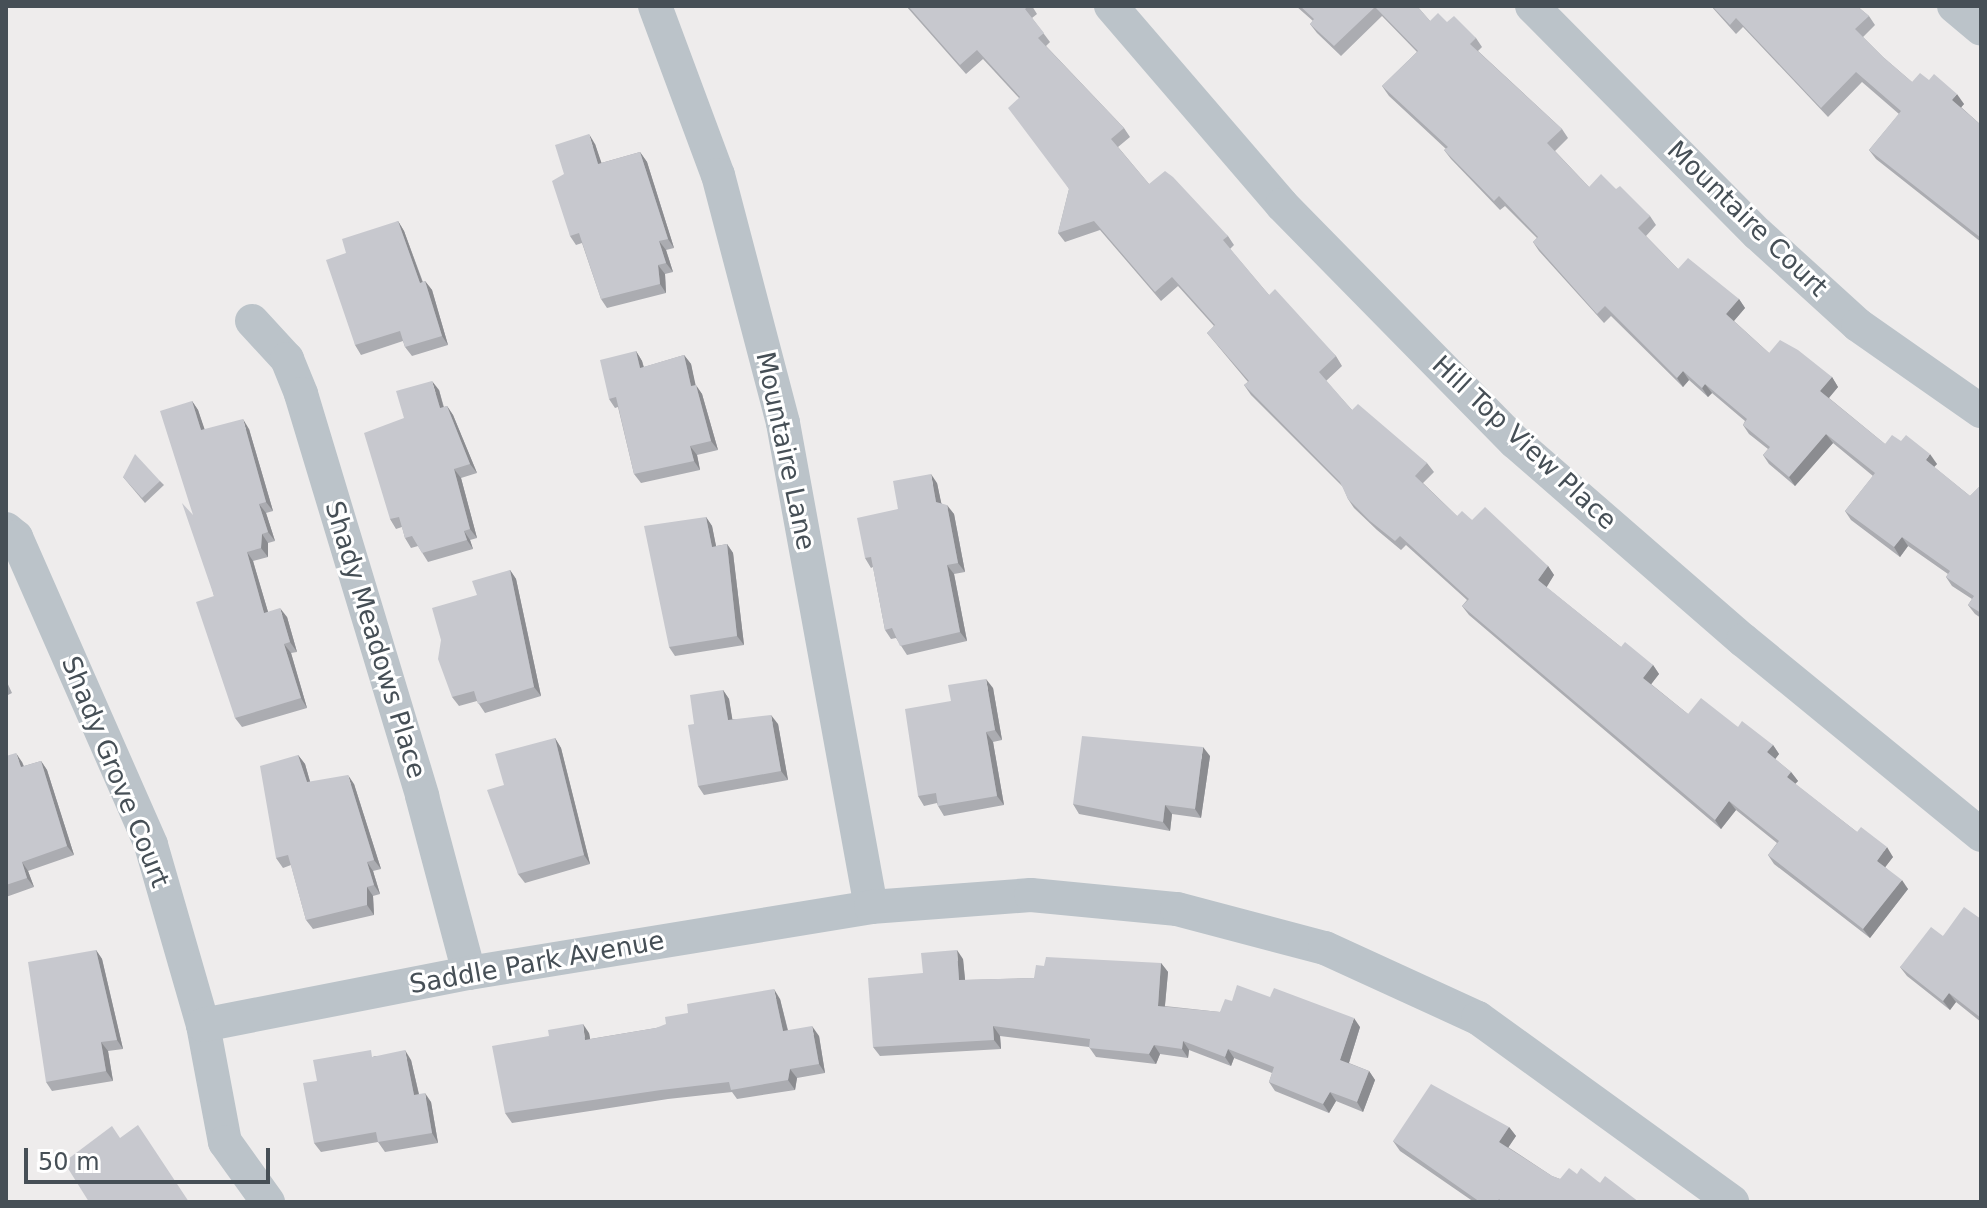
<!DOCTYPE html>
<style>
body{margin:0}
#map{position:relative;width:1987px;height:1208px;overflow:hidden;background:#eeecec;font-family:"DejaVu Sans",sans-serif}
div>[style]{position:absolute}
.street>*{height:34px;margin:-17px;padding:0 17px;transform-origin:17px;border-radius:17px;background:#bbc3c9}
.wall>*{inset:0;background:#abacb1}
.shaded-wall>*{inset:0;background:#8b8c90}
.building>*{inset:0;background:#c7c8ce}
span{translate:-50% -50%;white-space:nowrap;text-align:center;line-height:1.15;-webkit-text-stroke:6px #fff;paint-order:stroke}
.street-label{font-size:26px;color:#464f56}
.frame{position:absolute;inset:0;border:8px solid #464f56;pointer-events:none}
.scale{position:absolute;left:24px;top:1148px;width:246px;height:36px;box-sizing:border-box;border:4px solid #464f56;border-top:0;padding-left:10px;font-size:24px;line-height:28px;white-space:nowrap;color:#464f56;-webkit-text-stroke:6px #fff;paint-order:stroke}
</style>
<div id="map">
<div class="street">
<i style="left:655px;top:6px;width:180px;rotate:69.6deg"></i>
<i style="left:718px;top:175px;width:256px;rotate:75.3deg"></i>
<i style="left:783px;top:423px;width:492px;rotate:79.7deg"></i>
<i style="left:1111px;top:6px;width:262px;rotate:49.3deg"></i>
<i style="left:1282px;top:205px;width:332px;rotate:45.5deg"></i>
<i style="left:1515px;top:442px;width:302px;rotate:41deg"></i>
<i style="left:1743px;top:640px;width:308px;rotate:39.3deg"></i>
<i style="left:1532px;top:6px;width:321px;rotate:45.3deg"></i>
<i style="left:1758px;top:234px;width:135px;rotate:42.3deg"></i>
<i style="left:1858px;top:325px;width:150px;rotate:35deg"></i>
<i style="left:1954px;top:6px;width:35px;rotate:40deg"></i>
<i style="left:252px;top:321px;width:52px;rotate:47.4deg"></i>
<i style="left:287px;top:359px;width:38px;rotate:68deg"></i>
<i style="left:301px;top:394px;width:420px;rotate:73.2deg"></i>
<i style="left:422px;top:796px;width:183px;rotate:75.1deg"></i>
<i style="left:6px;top:529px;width:13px;rotate:39deg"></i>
<i style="left:16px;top:537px;width:336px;rotate:66.3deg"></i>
<i style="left:151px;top:845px;width:187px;rotate:73.9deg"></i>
<i style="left:203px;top:1025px;width:119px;rotate:79.4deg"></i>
<i style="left:225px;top:1142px;width:74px;rotate:54.4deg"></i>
<i style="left:203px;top:1025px;width:271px;rotate:-11.1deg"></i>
<i style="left:469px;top:973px;width:407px;rotate:-9.3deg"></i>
<i style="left:871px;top:907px;width:160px;rotate:-4.3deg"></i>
<i style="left:1031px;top:895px;width:147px;rotate:5.5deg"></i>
<i style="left:1177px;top:909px;width:153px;rotate:14.8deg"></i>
<i style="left:1325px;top:948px;width:168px;rotate:24.6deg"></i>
<i style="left:1478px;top:1018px;width:314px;rotate:35.9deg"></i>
</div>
<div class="wall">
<i style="clip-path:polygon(906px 6px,1032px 6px,1037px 14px,1032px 18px,1050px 42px,1046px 46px,1124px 128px,1130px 137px,1118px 147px,1149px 184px,1228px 236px,1234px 245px,1230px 249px,1269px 295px,1336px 356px,1342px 366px,1326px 381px,1352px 410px,1427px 463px,1434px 472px,1423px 483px,1457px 516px,1472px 520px,1548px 566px,1554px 575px,1546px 587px,1621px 647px,1653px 665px,1659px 674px,1651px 684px,1688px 714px,1738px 727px,1773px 745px,1779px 754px,1775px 759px,1791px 772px,1798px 781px,1795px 784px,1857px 832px,1893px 857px,1885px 867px,1908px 889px,1870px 938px,1774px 864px,1768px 855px,1777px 843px,1736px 810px,1721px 829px,1469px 615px,1462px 606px,1467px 600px,1406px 545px,1401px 550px,1377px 530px,1354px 508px,1348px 499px,1343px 487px,1251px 395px,1244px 385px,1248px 382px,1207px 333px,1214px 326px,1178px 286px,1161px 301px,1100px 230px,1065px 242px,1058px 233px,1069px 189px,1019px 98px,983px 59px,966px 74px)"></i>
<i style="clip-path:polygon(1296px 6px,1417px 6px,1430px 21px,1447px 22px,1476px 38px,1482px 47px,1478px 51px,1562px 129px,1568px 138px,1555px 151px,1589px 187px,1616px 189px,1650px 216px,1656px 225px,1646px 236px,1678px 269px,1739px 299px,1745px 308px,1734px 321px,1769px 353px,1832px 377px,1838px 387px,1829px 398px,1885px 444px,1901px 441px,1937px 464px,1934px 467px,1970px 496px,1981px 485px,1981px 618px,1975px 614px,1968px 605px,1972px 599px,1952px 586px,1946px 577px,1948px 574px,1908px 546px,1900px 557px,1851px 520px,1845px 511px,1873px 476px,1833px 443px,1795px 486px,1769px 464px,1763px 455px,1768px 449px,1749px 434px,1743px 425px,1745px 421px,1712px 393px,1708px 397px,1689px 380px,1683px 387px,1611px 316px,1604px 323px,1539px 251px,1533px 242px,1537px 238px,1505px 206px,1500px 210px,1451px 159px,1444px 150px,1446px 149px,1389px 96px,1382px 86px,1417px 52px,1382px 16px,1341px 56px,1317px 33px,1310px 24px,1313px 21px)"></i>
<i style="clip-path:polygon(1711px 6px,1857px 6px,1869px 16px,1875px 25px,1863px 37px,1883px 57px,1912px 82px,1929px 80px,1964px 104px,1961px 107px,1981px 125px,1981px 242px,1876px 159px,1869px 150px,1899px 114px,1862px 82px,1828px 117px,1743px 27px,1736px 34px)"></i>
<i style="clip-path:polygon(595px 144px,601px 163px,640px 152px,647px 162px,674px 248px,666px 250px,673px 272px,665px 274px,666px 293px,607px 308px,601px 299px,582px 243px,576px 245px,570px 236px,564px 174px)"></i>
<i style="clip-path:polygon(398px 221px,404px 231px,423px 282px,425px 281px,432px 290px,448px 345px,412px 356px,405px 347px,403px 341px,361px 355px,355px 345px,346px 253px)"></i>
<i style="clip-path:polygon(636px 351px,642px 361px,644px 367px,684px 355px,691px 364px,695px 385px,702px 394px,718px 450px,697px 455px,700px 470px,641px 483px,634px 474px,618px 407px,615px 408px,609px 399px)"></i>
<i style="clip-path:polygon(439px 390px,444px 407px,447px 406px,453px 415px,477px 473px,461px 478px,477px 538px,470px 540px,473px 549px,428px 562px,418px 546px,411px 548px,405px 538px,402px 527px,396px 529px,390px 519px,404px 418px)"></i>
<i style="clip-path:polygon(192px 401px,198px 410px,204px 429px,249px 429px,273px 511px,266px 513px,275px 541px,268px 543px,268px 557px,253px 561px,268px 612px,287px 617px,297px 652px,291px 653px,307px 708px,242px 727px,235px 718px,214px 596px,193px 515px)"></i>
<i style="clip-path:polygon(123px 477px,160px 481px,164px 485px,145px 503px)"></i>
<i style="clip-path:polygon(937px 483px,941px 503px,954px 514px,965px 572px,954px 574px,967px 641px,907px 655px,896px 638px,891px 639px,885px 630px,873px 567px,871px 568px,865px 558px,898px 509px)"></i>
<i style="clip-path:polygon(706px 517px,712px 526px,716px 546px,727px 544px,733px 553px,744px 645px,675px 656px,669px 647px)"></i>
<i style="clip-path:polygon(510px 570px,516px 579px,541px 696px,485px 713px,477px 701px,459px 706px,452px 697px,477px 595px)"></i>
<i style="clip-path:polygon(6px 680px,12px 693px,6px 696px)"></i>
<i style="clip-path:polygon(993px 688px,1002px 740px,993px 742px,1004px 805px,944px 816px,938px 806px,937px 803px,924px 806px,918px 796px,951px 701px)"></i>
<i style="clip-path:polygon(723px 690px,729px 699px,732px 719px,778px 724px,788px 780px,704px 795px,698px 786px,694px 724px)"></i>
<i style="clip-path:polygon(555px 738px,561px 748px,590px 864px,525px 883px,518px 874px,504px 785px)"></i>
<i style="clip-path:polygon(298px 755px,305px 764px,310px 782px,354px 784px,381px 869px,373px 871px,380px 894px,373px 896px,374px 915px,313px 929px,306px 920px,291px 865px,283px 868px,276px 858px)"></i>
<i style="clip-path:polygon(6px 756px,22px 762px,24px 766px,41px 761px,47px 770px,74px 855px,28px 871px,34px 887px,6px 897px)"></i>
<i style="clip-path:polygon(1210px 756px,1201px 818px,1172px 814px,1170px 831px,1079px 814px,1073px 804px)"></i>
<i style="clip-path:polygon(1981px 919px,1981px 1022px,1956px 1002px,1950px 1010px,1907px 976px,1900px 967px,1943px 936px)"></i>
<i style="clip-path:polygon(96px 950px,102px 959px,123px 1049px,108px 1051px,113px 1081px,52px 1091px,46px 1082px)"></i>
<i style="clip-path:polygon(963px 959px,965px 980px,1034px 978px,1044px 966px,1161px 963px,1168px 972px,1165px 1006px,1220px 1012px,1232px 1001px,1270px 997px,1360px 1027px,1349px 1063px,1369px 1071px,1375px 1080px,1363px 1112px,1336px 1101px,1329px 1113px,1275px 1091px,1269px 1082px,1272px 1073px,1234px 1058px,1231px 1066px,1189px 1050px,1188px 1058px,1160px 1054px,1156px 1064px,1096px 1057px,1089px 1047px,1000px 1036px,1001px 1049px,880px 1056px,873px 1047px,923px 973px)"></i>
<i style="clip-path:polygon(780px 999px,788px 1030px,819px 1036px,825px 1073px,797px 1078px,795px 1090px,737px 1099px,732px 1092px,668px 1099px,512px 1123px,505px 1113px,589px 1033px,590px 1039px,656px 1028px)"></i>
<i style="clip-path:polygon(375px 1056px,411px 1060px,419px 1094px,431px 1102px,438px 1143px,385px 1152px,378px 1142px,321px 1152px,314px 1143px,317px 1081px)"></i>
<i style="clip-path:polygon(1509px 1127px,1516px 1136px,1508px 1147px,1552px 1176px,1560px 1179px,1577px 1174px,1600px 1183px,1639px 1202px,1474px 1202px,1400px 1151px,1393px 1141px)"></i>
</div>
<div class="shaded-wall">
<i style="clip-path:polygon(1957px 94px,1964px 104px,1959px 110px,1952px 100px)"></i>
<i style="clip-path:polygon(589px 134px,595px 144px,605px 173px,598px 164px)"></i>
<i style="clip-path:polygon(640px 152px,647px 162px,674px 248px,668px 239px)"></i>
<i style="clip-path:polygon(398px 221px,404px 231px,426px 292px,420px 283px)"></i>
<i style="clip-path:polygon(659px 241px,666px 250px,673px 272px,666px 263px)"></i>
<i style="clip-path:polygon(658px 265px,665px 274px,666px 293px,660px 284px)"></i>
<i style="clip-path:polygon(425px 281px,432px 290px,448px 345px,442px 336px)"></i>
<i style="clip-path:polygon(1739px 299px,1745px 308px,1732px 323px,1726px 314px)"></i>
<i style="clip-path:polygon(636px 351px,642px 361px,646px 377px,640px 368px)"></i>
<i style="clip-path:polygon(684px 355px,691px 364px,698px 396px,691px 386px)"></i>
<i style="clip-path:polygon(1683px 371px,1689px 380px,1683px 387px,1677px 378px)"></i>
<i style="clip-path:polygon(1832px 377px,1838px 387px,1827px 400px,1820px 391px)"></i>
<i style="clip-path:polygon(432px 381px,439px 390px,446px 417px,440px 408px)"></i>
<i style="clip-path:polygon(1705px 384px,1712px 393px,1708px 397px,1702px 388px)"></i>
<i style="clip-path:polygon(696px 385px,702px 394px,718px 450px,711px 441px)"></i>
<i style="clip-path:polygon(192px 401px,198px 410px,208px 439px,201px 430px)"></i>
<i style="clip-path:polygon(447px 406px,453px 415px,477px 473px,470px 464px)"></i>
<i style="clip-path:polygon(243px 419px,249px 429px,273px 511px,266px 502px)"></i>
<i style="clip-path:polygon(1826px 434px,1833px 443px,1795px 486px,1789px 477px)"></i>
<i style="clip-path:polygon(690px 446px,697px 455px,700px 470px,694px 461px)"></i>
<i style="clip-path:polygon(1930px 454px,1937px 464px,1932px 469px,1926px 460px)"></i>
<i style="clip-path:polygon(454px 469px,461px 478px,477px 538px,470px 529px)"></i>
<i style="clip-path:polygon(931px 474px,937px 483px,943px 511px,936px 502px)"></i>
<i style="clip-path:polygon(259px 504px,266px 513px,275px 541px,268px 532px)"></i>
<i style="clip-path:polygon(947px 505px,954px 514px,965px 572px,958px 563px)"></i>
<i style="clip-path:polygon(706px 517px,712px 526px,718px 556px,712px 547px)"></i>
<i style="clip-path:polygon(464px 531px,470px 540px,473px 549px,467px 540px)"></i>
<i style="clip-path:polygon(262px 534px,268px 543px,268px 557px,261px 548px)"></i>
<i style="clip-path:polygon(1902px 537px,1908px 546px,1900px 557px,1894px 547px)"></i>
<i style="clip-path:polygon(727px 544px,733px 553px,744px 645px,737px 636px)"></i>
<i style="clip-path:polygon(247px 552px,253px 561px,271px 622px,264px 613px)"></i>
<i style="clip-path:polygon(947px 565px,954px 574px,967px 641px,960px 632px)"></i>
<i style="clip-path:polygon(1548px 566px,1554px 575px,1545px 590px,1538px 580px)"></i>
<i style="clip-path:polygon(510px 570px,516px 579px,541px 696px,534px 687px)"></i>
<i style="clip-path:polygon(280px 608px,287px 617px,297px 652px,290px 642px)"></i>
<i style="clip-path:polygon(284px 644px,291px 653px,307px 708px,301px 698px)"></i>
<i style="clip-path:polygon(1653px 665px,1659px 674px,1649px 687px,1643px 678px)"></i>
<i style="clip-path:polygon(986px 679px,993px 688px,1002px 740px,995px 730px)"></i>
<i style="clip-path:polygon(723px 690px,729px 699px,734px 729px,728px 720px)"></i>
<i style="clip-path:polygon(771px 715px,778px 724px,788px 780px,781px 771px)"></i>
<i style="clip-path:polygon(986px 732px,993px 742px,1004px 805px,997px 796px)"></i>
<i style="clip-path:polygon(555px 738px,561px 748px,590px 864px,584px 855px)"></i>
<i style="clip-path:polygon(1773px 745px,1779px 754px,1773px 762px,1767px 752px)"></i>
<i style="clip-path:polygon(1203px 747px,1210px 756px,1201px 818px,1195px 809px)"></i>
<i style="clip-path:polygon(16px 753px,22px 762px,27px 777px,21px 767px)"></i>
<i style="clip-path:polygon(298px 755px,305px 764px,313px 792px,307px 782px)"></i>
<i style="clip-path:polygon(41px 761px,47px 770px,74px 855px,67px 846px)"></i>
<i style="clip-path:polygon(1791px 772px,1798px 781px,1793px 786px,1787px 777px)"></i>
<i style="clip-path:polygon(348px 775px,354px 784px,381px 869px,374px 860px)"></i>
<i style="clip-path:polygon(1729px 801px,1736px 810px,1721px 829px,1715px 820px)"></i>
<i style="clip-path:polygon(1165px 805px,1172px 814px,1170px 831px,1163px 822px)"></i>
<i style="clip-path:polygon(1887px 847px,1893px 857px,1883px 870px,1877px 861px)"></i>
<i style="clip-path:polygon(22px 862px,28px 871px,34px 887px,27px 878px)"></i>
<i style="clip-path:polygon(367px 862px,373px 871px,380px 894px,374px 885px)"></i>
<i style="clip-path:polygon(1902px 880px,1908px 889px,1870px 938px,1863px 929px)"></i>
<i style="clip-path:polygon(367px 887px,373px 896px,374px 915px,367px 905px)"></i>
<i style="clip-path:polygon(96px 950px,102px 959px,123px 1049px,117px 1040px)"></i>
<i style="clip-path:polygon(957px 950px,963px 959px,966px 989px,959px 980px)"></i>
<i style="clip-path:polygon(1161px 963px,1168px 972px,1164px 1015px,1158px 1006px)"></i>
<i style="clip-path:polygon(774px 989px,780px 999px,790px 1040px,783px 1031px)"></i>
<i style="clip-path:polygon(1949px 993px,1956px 1002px,1950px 1010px,1943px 1001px)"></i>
<i style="clip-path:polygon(1354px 1018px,1360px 1027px,1347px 1069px,1340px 1060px)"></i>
<i style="clip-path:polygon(583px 1024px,589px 1033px,592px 1049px,585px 1040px)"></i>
<i style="clip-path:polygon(812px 1026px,819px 1036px,825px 1073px,819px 1064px)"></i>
<i style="clip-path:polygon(993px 1026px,1000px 1036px,1001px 1049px,994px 1040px)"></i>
<i style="clip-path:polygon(1183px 1041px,1189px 1050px,1188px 1058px,1182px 1049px)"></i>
<i style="clip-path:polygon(101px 1042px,108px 1051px,113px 1081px,106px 1071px)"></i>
<i style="clip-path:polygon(1154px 1045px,1160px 1054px,1156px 1064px,1149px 1054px)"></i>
<i style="clip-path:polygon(1228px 1049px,1234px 1058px,1231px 1066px,1225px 1057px)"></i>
<i style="clip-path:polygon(405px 1050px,411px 1060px,421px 1104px,414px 1095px)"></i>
<i style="clip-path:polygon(790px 1069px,797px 1078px,795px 1090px,788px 1080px)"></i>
<i style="clip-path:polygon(1369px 1071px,1375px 1080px,1363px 1112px,1357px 1102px)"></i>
<i style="clip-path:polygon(1330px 1092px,1336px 1101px,1329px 1113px,1323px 1104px)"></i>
<i style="clip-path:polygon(425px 1093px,431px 1102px,438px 1143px,432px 1133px)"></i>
<i style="clip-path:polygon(1509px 1127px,1516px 1136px,1506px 1151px,1499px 1142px)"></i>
</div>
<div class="building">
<i style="clip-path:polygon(908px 6px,1029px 6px,1025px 9px,1044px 33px,1038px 38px,1124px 128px,1111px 139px,1149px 184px,1165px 171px,1173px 177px,1228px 236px,1223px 240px,1269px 295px,1275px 289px,1336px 356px,1319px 372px,1352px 410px,1358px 404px,1427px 463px,1415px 476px,1457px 516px,1462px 511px,1472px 520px,1485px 507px,1548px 566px,1538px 580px,1621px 647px,1625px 642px,1653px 665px,1643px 678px,1688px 714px,1701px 698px,1738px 727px,1742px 721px,1773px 745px,1767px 752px,1791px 772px,1787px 777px,1857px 832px,1861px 827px,1887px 847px,1877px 861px,1902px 880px,1863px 929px,1768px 855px,1779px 841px,1729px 801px,1715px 820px,1462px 606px,1469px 599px,1400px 536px,1395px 541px,1370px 521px,1348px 499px,1340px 482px,1244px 385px,1249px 381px,1207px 333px,1215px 325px,1172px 277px,1155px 292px,1094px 221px,1058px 233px,1069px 189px,1008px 108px,1020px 97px,977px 50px,960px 65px)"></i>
<i style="clip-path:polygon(1300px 6px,1417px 6px,1430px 21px,1438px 13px,1447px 22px,1454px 16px,1476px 38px,1470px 44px,1562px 129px,1547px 143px,1589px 187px,1601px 174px,1616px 189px,1620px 186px,1650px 216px,1638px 228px,1678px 269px,1688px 258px,1739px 299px,1726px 314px,1769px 353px,1780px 340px,1798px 350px,1832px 377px,1820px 391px,1885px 444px,1892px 435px,1901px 441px,1906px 435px,1930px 454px,1926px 460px,1970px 496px,1981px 485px,1981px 613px,1968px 605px,1974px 596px,1946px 577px,1950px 571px,1902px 537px,1894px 547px,1845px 511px,1875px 473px,1826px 434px,1789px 477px,1763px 455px,1770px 447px,1743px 425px,1747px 419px,1705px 384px,1702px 388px,1683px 371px,1677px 378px,1605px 306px,1597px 314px,1533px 242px,1538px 237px,1499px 196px,1494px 201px,1444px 150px,1448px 147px,1382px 86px,1418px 51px,1375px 7px,1334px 46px,1310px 24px,1314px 19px)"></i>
<i style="clip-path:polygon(1712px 6px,1857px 6px,1869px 16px,1855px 29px,1883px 57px,1912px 82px,1920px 73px,1929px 80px,1934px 74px,1957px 94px,1952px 100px,1981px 125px,1981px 238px,1869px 150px,1901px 111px,1856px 72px,1821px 108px,1736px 18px,1730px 25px)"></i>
<i style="clip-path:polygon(589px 134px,598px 164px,640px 152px,668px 239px,659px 241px,666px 263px,658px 265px,660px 284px,601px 299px,579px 233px,570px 236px,552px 181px,564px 174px,555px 145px)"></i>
<i style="clip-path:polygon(398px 221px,420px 283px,425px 281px,442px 336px,405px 347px,400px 331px,355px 345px,326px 260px,346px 253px,342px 239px)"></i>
<i style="clip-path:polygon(636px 351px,640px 368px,684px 355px,691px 386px,696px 385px,711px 441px,690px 446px,694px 461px,634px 474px,616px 397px,609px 399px,600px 360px)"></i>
<i style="clip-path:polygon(432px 381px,440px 408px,447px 406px,470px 464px,454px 469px,470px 529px,464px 531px,467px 540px,422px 553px,412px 536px,405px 538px,399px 517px,390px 519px,364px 433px,404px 418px,396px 391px)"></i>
<i style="clip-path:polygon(192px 401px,201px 430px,243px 419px,266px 502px,259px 504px,268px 532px,262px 534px,261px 548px,247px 552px,264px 613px,280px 608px,290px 642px,284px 644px,301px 698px,235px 718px,196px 602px,214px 596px,182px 503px,193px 515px,160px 411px)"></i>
<i style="clip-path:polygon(135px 454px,160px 481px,142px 498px,123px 477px)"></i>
<i style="clip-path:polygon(931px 474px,936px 502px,947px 505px,958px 563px,947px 565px,960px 632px,900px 646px,892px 628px,885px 630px,871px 557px,865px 558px,857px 518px,898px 509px,893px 481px)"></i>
<i style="clip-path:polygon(706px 517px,712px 547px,727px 544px,737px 636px,669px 647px,644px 526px)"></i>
<i style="clip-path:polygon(510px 570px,534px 687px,478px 704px,474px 691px,452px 697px,438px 659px,441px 640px,432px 608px,477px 595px,472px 581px)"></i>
<i style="clip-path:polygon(986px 679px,995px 730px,986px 732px,997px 796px,938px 806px,936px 793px,918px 796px,905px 709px,951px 701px,948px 685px)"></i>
<i style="clip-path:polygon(723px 690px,728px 720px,771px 715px,781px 771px,698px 786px,688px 725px,694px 724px,690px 695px)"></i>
<i style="clip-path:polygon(1082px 736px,1203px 747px,1195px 809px,1165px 805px,1163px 822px,1073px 804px)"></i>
<i style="clip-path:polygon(555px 738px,584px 855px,518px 874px,487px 790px,504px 785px,495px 754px)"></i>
<i style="clip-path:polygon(16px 753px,21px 767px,41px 761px,67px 846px,22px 862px,27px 878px,6px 885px,6px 756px)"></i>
<i style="clip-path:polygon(298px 755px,307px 782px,348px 775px,374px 860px,367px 862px,374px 885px,367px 887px,367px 905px,306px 920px,288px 855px,276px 858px,260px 766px)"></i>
<i style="clip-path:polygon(1964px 907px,1981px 919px,1981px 1018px,1949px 993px,1943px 1001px,1900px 967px,1931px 927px,1943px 936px)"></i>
<i style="clip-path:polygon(96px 950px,117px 1040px,101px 1042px,106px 1071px,46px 1082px,28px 962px)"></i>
<i style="clip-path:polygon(957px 950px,959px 980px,1034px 978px,1036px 965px,1044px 966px,1046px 957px,1161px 963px,1158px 1006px,1220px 1012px,1225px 999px,1232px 1001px,1237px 985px,1270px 997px,1274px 988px,1354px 1018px,1340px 1060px,1369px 1071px,1357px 1102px,1330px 1092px,1323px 1104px,1269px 1082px,1274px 1067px,1228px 1049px,1225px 1057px,1183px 1041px,1182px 1049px,1154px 1045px,1149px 1054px,1089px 1048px,1090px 1039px,993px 1026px,994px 1040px,873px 1047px,868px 978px,923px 973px,921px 953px)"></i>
<i style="clip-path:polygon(774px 989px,783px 1031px,812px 1026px,819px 1064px,790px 1069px,788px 1080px,731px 1090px,729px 1082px,661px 1090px,505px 1113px,492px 1046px,549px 1036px,548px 1030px,583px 1024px,585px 1040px,656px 1028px,666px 1024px,665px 1017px,688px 1013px,687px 1004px)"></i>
<i style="clip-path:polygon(371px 1050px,372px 1057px,405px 1050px,414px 1095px,425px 1093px,432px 1133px,378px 1142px,376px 1132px,314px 1143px,303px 1083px,317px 1081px,313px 1060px)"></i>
<i style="clip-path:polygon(1431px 1084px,1509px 1127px,1499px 1142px,1552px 1176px,1560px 1179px,1569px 1168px,1577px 1174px,1581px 1168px,1600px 1183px,1605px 1176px,1639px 1202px,1502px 1202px,1499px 1199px,1497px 1202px,1480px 1202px,1393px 1141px)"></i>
<i style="clip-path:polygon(138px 1125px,189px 1202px,89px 1202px,64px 1162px,112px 1126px,120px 1138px)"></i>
</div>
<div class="street-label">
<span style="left:1747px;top:219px;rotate:44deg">Mountaire Court</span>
<span style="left:1524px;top:443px;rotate:43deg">Hill Top View Place</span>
<span style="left:785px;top:451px;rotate:78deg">Mountaire Lane</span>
<span style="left:375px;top:640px;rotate:73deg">Shady Meadows Place</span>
<span style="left:115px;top:772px;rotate:68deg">Shady Grove Court</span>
<span style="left:537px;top:963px;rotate:-10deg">Saddle Park Avenue</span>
</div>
<div class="frame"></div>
<div class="scale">50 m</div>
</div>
